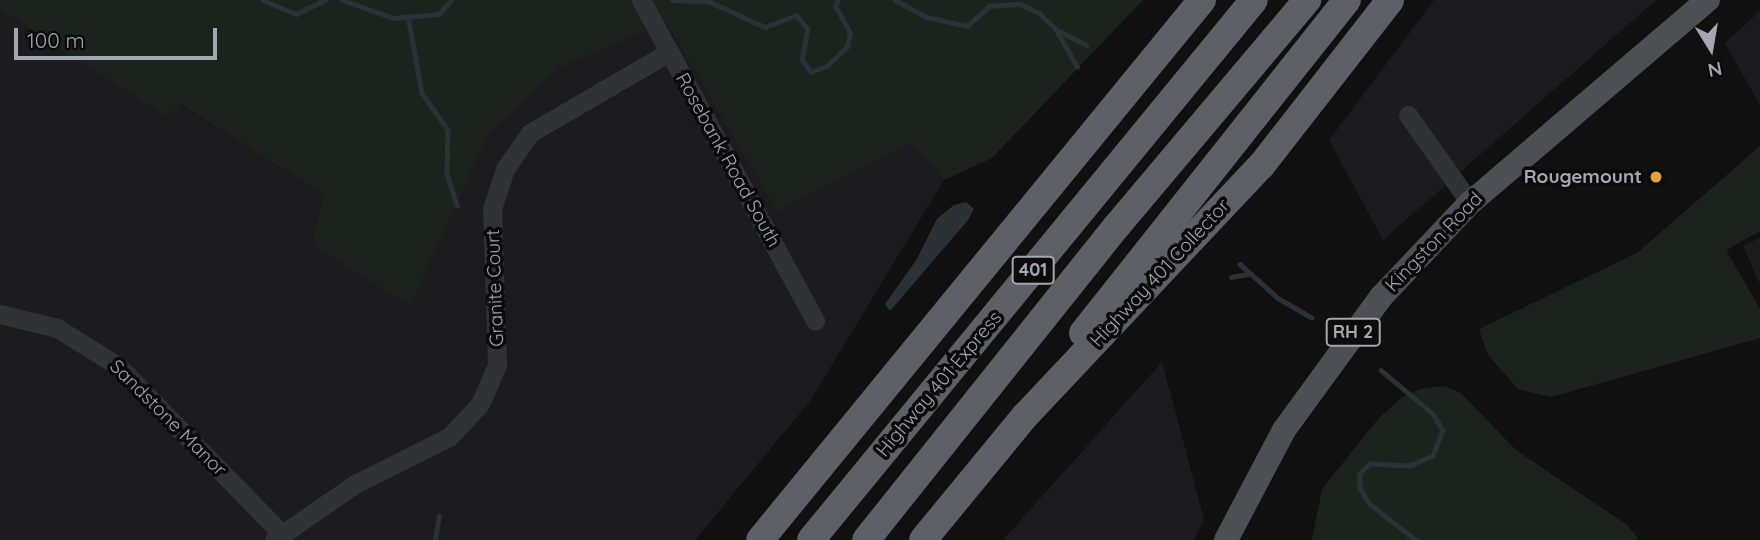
<!DOCTYPE html>
<style>
body{margin:0}
#map{position:relative;width:1760px;height:540px;overflow:hidden;background:#101011;font-family:Quicksand,sans-serif}
div>[style]{position:absolute}
.built>*{inset:0;background:#1c1c1e}
.green>*{inset:0;background:#1c231d}
.water>*{inset:0;background:#2a3238}
.stream>*{height:4.5px;margin:-2.25px;padding:0 2.25px;transform-origin:2.25px;border-radius:2.25px;background:#2a3238}
.minor>*{height:19px;margin:-9.5px;padding:0 9.5px;transform-origin:9.5px;border-radius:9.5px;background:#313235}
.major>*{height:24px;margin:-12px;padding:0 12px;transform-origin:12px;border-radius:12px;background:#4d4f54}
.highway>*{height:28px;margin:-14px;padding:0 14px;transform-origin:14px;border-radius:14px;background:#5d6066}
.dots>*{width:19px;height:19px;translate:-50% -50%;box-sizing:border-box;border:4px solid #0b0b0c;border-radius:50%}
span{translate:-50% -50%;white-space:nowrap;text-align:center;line-height:1.15;-webkit-text-stroke:7px #0b0b0c;paint-order:stroke}
.shield-label span{padding:2px 5px;background:#0b0b0c;border:2px solid;border-radius:5px;-webkit-text-stroke-width:0}
.shield-label{font-size:18px;color:#a2a7b1;font-weight:700}
.street-label{font-size:19px;color:#a2a7b1}
.poi-label{font-size:19px;color:#a2a7b1;font-weight:700}
.right{translate:-100% -50%;text-align:right}
.north{position:absolute;left:1676px;top:14px;width:70px;height:70px;-webkit-text-stroke:5px #0b0b0c;paint-order:stroke;rotate:169deg;font-size:19px;font-weight:700;line-height:28px;text-align:center;color:#a2a7b1}
.north::after{content:'';display:block;margin:auto;width:24px;height:32px;background:#a2a7b1;clip-path:polygon(50% 0,100% 100%,50% 72%,0 100%)}
.scale{position:absolute;left:14px;top:28px;width:203px;height:32px;box-sizing:border-box;border:4px solid #a2a7b1;border-top:0;padding-left:9px;font-size:21px;line-height:24px;white-space:nowrap;color:#a2a7b1;-webkit-text-stroke:5px #0b0b0c;paint-order:stroke}
</style>
<div id="map">
<div class="built">
<i style="clip-path:polygon(1434px 0,1656px 0,1383px 240px,1329px 140px)"></i>
<i style="clip-path:polygon(0 10px,166px 117px,180px 105px,324px 195px,410px 306px,489px 134px,560px 68px,666px 21px,777px 212px,912px 142px,944px 180px,810px 401px,695px 540px,0 540px)"></i>
<i style="clip-path:polygon(1760px 11px,1760px 105px,1725px 43px)"></i>
<i style="clip-path:polygon(1760px 238px,1760px 284px,1743px 246px)"></i>
<i style="clip-path:polygon(1162px 362px,1204px 519px,1194px 540px,1003px 540px)"></i>
</div>
<div class="green">
<i style="clip-path:polygon(0 0,1143px 0,992px 158px,944px 180px,911px 143px,777px 212px,666px 22px,560px 68px,489px 134px,410px 306px,312px 245px,324px 195px,181px 105px,166px 117px,0 10px)"></i>
<i style="clip-path:polygon(1760px 146px,1760px 231px,1726px 250px,1760px 309px,1760px 338px,1551px 397px,1518px 389px,1488px 355px,1479px 329px,1637px 253px)"></i>
<i style="clip-path:polygon(1444px 386px,1461px 393px,1516px 450px,1627px 525px,1639px 540px,1312px 540px,1322px 489px,1378px 419px,1401px 398px,1420px 389px)"></i>
</div>
<div class="water">
<i style="clip-path:polygon(966px 202px,974px 209px,968px 220px,890px 311px,885px 304px,917px 259px,937px 219px,954px 205px)"></i>
</div>
<div class="stream">
<i style="left:263px;top:0;width:36px;rotate:23deg"></i>
<i style="left:296px;top:14px;width:32px;rotate:-26deg"></i>
<i style="left:342px;top:0;width:55px;rotate:19.1deg"></i>
<i style="left:394px;top:18px;width:45px;rotate:-5.1deg"></i>
<i style="left:439px;top:14px;width:18px;rotate:-49deg"></i>
<i style="left:672px;top:0;width:36px;rotate:2deg"></i>
<i style="left:708px;top:1px;width:63px;rotate:24.5deg"></i>
<i style="left:765px;top:27px;width:33px;rotate:-21deg"></i>
<i style="left:796px;top:15px;width:18px;rotate:49deg"></i>
<i style="left:808px;top:29px;width:31px;rotate:101deg"></i>
<i style="left:802px;top:59px;width:16px;rotate:55deg"></i>
<i style="left:811px;top:72px;width:17px;rotate:-21deg"></i>
<i style="left:827px;top:66px;width:28px;rotate:-44deg"></i>
<i style="left:847px;top:47px;width:14px;rotate:-78deg"></i>
<i style="left:850px;top:33px;width:31px;rotate:-119deg"></i>
<i style="left:835px;top:6px;width:7px;rotate:-63deg"></i>
<i style="left:895px;top:0;width:36px;rotate:28deg"></i>
<i style="left:927px;top:17px;width:41px;rotate:12.7deg"></i>
<i style="left:967px;top:26px;width:30px;rotate:-42deg"></i>
<i style="left:989px;top:6px;width:31px;rotate:-4deg"></i>
<i style="left:1020px;top:4px;width:21px;rotate:25deg"></i>
<i style="left:1039px;top:13px;width:23px;rotate:43deg"></i>
<i style="left:1056px;top:29px;width:43px;rotate:60.4deg"></i>
<i style="left:408px;top:16px;width:78px;rotate:79.7deg"></i>
<i style="left:422px;top:93px;width:45px;rotate:54.9deg"></i>
<i style="left:448px;top:130px;width:44px;rotate:91.3deg"></i>
<i style="left:447px;top:174px;width:33px;rotate:72deg"></i>
<i style="left:1060px;top:31px;width:30px;rotate:28deg"></i>
<i style="left:1240px;top:264px;width:51px;rotate:41.8deg"></i>
<i style="left:1278px;top:298px;width:39px;rotate:30deg"></i>
<i style="left:1231px;top:277px;width:17px;rotate:-10deg"></i>
<i style="left:1381px;top:370px;width:68px;rotate:40.2deg"></i>
<i style="left:1433px;top:414px;width:19px;rotate:58deg"></i>
<i style="left:1443px;top:430px;width:28px;rotate:111deg"></i>
<i style="left:1433px;top:456px;width:26px;rotate:157deg"></i>
<i style="left:1409px;top:466px;width:39px;rotate:-177deg"></i>
<i style="left:1370px;top:464px;width:14px;rotate:135deg"></i>
<i style="left:1360px;top:474px;width:14px;rotate:90deg"></i>
<i style="left:1360px;top:488px;width:19px;rotate:58deg"></i>
<i style="left:1370px;top:504px;width:58px;rotate:38deg"></i>
<i style="left:435px;top:540px;width:24px;rotate:-81deg"></i>
</div>
<div class="minor">
<i style="left:641px;top:0;width:365px;rotate:61.5deg"></i>
<i style="left:1408px;top:115px;width:108px;rotate:54.8deg"></i>
<i style="left:0;top:314px;width:59px;rotate:13.8deg"></i>
<i style="left:57px;top:328px;width:72px;rotate:31.9deg"></i>
<i style="left:118px;top:366px;width:233px;rotate:45.7deg"></i>
<i style="left:274px;top:540px;width:98px;rotate:-34.7deg"></i>
<i style="left:355px;top:484px;width:105px;rotate:-26.6deg"></i>
<i style="left:449px;top:437px;width:45px;rotate:-46.8deg"></i>
<i style="left:480px;top:404px;width:43px;rotate:-66.4deg"></i>
<i style="left:497px;top:365px;width:156px;rotate:-91.8deg"></i>
<i style="left:492px;top:209px;width:42px;rotate:-72deg"></i>
<i style="left:505px;top:169px;width:44px;rotate:-55.2deg"></i>
<i style="left:530px;top:133px;width:161px;rotate:-30.2deg"></i>
</div>
<div class="major">
<i style="left:1226px;top:540px;width:124px;rotate:-62.2deg"></i>
<i style="left:1284px;top:430px;width:165px;rotate:-53.9deg"></i>
<i style="left:1381px;top:297px;width:129px;rotate:-46.6deg"></i>
<i style="left:1470px;top:203px;width:313px;rotate:-40.5deg"></i>
</div>
<div class="highway">
<i style="left:1083px;top:333px;width:425px;rotate:-51.6deg"></i>
<i style="left:760px;top:540px;width:698px;rotate:-50.7deg"></i>
<i style="left:811px;top:540px;width:698px;rotate:-50.64deg"></i>
<i style="left:866px;top:540px;width:401px;rotate:-51.4deg"></i>
<i style="left:1116px;top:227px;width:297px;rotate:-49.9deg"></i>
<i style="left:923px;top:540px;width:161px;rotate:-50.6deg"></i>
<i style="left:1025px;top:416px;width:344px;rotate:-46.7deg"></i>
<i style="left:1261px;top:166px;width:210px;rotate:-52.1deg"></i>
</div>
<div class="dots">
<i style="left:1656px;top:177px;background:#e2a137"></i>
</div>
<div class="shield-label">
<span style="left:1033px;top:270px">401</span>
<span style="left:1353px;top:332px">RH 2</span>
</div>
<div class="street-label">
<span style="left:728px;top:160px;rotate:61deg">Rosebank Road South</span>
<span style="left:1434px;top:242px;rotate:-46deg">Kingston Road</span>
<span style="left:1160px;top:273px;rotate:-47deg">Highway 401 Collector</span>
<span style="left:495px;top:288px;rotate:-92deg">Granite Court</span>
<span style="left:939px;top:384px;rotate:-50deg">Highway 401 Express</span>
<span style="left:168px;top:418px;rotate:45deg">Sandstone Manor</span>
</div>
<div class="poi-label">
<span class="right" style="left:1642px;top:177px">Rougemount</span>
</div>
<div class="north">N</div>
<div class="scale">100 m</div>
</div>
